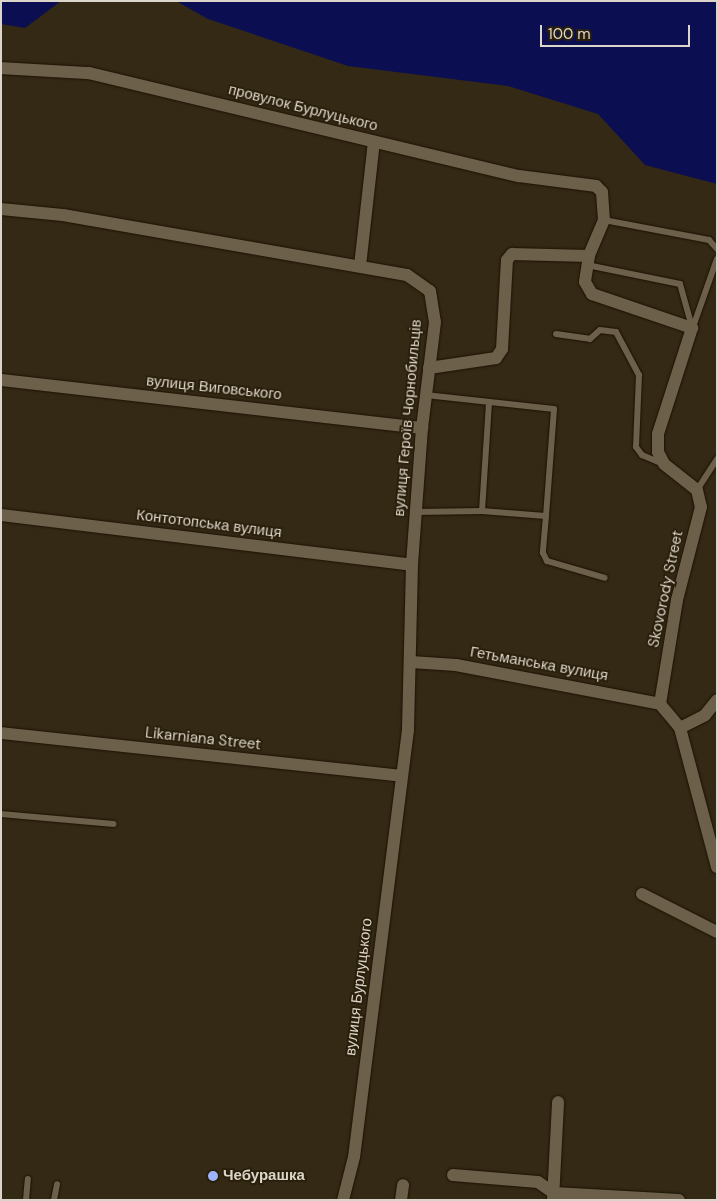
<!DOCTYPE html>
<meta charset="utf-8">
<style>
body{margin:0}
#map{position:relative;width:718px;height:1201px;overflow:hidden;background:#342915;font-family:"DM Sans",sans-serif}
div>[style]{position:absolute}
.water>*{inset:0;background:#0b0e51}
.roads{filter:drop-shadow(0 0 1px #1c1101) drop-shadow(0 0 1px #1c1101)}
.lane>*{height:6px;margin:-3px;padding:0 3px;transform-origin:3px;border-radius:3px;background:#6c604a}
.street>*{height:12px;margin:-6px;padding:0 6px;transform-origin:6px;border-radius:6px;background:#6c604a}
.dots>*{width:14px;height:14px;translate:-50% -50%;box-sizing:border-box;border:2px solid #2a1f0b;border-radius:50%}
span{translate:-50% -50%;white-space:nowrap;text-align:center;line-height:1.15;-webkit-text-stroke:4px #2a1f0b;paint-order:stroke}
.street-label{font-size:15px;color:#dcd5c9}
.poi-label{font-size:15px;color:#dcd5c9;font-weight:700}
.left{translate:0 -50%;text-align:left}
.frame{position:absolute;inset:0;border:2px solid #dcd5c9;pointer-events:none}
.scale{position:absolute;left:540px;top:25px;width:150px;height:22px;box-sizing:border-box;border:2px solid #dcd5c9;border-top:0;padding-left:6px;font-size:15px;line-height:18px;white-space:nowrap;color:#dcd5c9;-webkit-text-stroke:4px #2a1f0b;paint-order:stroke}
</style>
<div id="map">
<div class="water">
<i style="clip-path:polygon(1px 1px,61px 1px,25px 28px,1px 24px)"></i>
<i style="clip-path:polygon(176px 1px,717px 1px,717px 184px,645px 165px,598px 114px,508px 86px,348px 66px,208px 19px)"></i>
</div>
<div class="roads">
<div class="lane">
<i style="left:604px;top:220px;width:107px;rotate:10.8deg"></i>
<i style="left:709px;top:240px;width:12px;rotate:48deg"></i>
<i style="left:587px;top:265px;width:95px;rotate:11.5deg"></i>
<i style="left:680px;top:284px;width:45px;rotate:74.4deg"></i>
<i style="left:693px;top:327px;width:72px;rotate:-70.6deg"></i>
<i style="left:556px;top:334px;width:34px;rotate:8deg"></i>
<i style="left:590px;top:339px;width:13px;rotate:-42deg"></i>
<i style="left:600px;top:330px;width:16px;rotate:7deg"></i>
<i style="left:616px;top:332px;width:49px;rotate:61.9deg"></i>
<i style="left:639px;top:375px;width:72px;rotate:92.4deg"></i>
<i style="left:636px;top:447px;width:10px;rotate:53deg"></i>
<i style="left:642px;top:455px;width:23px;rotate:23deg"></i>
<i style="left:697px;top:490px;width:37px;rotate:-57deg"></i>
<i style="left:482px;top:511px;width:109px;rotate:-86.3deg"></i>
<i style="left:416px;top:512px;width:66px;rotate:-0.9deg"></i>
<i style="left:482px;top:511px;width:64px;rotate:4.5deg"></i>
<i style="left:546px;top:516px;width:107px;rotate:-85.7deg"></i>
<i style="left:554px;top:409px;width:129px;rotate:-173.8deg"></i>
<i style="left:546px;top:516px;width:37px;rotate:95deg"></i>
<i style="left:543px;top:553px;width:9px;rotate:63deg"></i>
<i style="left:547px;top:561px;width:60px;rotate:16.3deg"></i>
<i style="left:1px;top:814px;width:113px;rotate:5.1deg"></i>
<i style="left:26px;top:1200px;width:21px;rotate:-85deg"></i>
<i style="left:54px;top:1200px;width:16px;rotate:-79deg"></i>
</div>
<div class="street">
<i style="left:1px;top:68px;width:88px;rotate:3.3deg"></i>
<i style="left:89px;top:73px;width:442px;rotate:13.5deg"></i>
<i style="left:519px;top:176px;width:78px;rotate:7.4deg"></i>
<i style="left:596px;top:186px;width:8px;rotate:45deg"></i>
<i style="left:602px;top:192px;width:28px;rotate:86deg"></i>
<i style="left:604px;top:220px;width:39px;rotate:113deg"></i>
<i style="left:589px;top:256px;width:26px;rotate:99deg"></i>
<i style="left:585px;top:282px;width:14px;rotate:60deg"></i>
<i style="left:592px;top:294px;width:106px;rotate:18.8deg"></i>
<i style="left:692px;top:328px;width:111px;rotate:107.8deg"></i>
<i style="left:658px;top:434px;width:18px;rotate:90deg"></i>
<i style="left:658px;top:452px;width:13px;rotate:63deg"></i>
<i style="left:664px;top:464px;width:42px;rotate:38.2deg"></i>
<i style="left:697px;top:490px;width:17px;rotate:77deg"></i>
<i style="left:701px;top:507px;width:96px;rotate:104.5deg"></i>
<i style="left:677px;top:600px;width:105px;rotate:99.3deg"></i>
<i style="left:660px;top:704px;width:31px;rotate:50deg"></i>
<i style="left:680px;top:728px;width:144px;rotate:75.1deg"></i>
<i style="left:1px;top:209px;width:62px;rotate:5.5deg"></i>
<i style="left:63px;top:215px;width:349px;rotate:9.9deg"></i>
<i style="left:407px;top:275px;width:28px;rotate:35deg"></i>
<i style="left:430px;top:291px;width:31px;rotate:81deg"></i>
<i style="left:435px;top:322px;width:107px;rotate:97deg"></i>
<i style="left:422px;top:428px;width:137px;rotate:94.2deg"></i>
<i style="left:412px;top:565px;width:165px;rotate:91.4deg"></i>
<i style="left:408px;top:730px;width:430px;rotate:97.2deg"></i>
<i style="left:354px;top:1157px;width:44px;rotate:104.3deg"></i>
<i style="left:360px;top:266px;width:125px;rotate:-83.6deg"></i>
<i style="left:429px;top:368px;width:68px;rotate:-8.5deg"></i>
<i style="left:496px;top:358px;width:11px;rotate:-56deg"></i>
<i style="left:502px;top:349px;width:89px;rotate:-86.8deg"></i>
<i style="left:507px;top:260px;width:8px;rotate:-50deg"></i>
<i style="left:512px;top:254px;width:77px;rotate:1.5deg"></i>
<i style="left:1px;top:380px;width:424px;rotate:6.5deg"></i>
<i style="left:1px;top:515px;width:414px;rotate:6.9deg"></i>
<i style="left:411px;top:662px;width:45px;rotate:3.8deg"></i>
<i style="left:456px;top:665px;width:208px;rotate:10.8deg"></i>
<i style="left:680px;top:728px;width:28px;rotate:-27deg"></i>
<i style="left:705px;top:715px;width:19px;rotate:-51deg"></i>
<i style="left:1px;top:733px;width:402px;rotate:6.1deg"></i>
<i style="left:642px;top:894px;width:84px;rotate:26.9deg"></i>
<i style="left:453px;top:1175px;width:85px;rotate:4.7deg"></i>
<i style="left:538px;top:1182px;width:19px;rotate:35deg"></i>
<i style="left:554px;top:1193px;width:125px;rotate:3.2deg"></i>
<i style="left:553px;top:1199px;width:97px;rotate:-87deg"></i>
<i style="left:401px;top:1200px;width:15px;rotate:-82deg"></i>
</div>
</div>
<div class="dots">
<i style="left:213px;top:1176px;background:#9db4fd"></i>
</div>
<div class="street-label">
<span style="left:303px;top:108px;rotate:14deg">провулок Бурлуцького</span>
<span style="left:214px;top:388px;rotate:6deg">вулиця Виговського</span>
<span style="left:408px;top:418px;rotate:-85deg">вулиця Героїв Чорнобильців</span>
<span style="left:209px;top:524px;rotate:7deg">Контотопська вулиця</span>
<span style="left:666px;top:589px;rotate:-78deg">Skovorody Street</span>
<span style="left:539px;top:664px;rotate:10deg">Гетьманська вулиця</span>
<span style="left:203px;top:739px;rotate:6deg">Likarniana Street</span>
<span style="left:359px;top:987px;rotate:-83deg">вулиця Бурлуцького</span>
</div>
<div class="poi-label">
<span class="left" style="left:223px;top:1176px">Чебурашка</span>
</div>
<div class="frame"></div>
<div class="scale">100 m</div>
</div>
